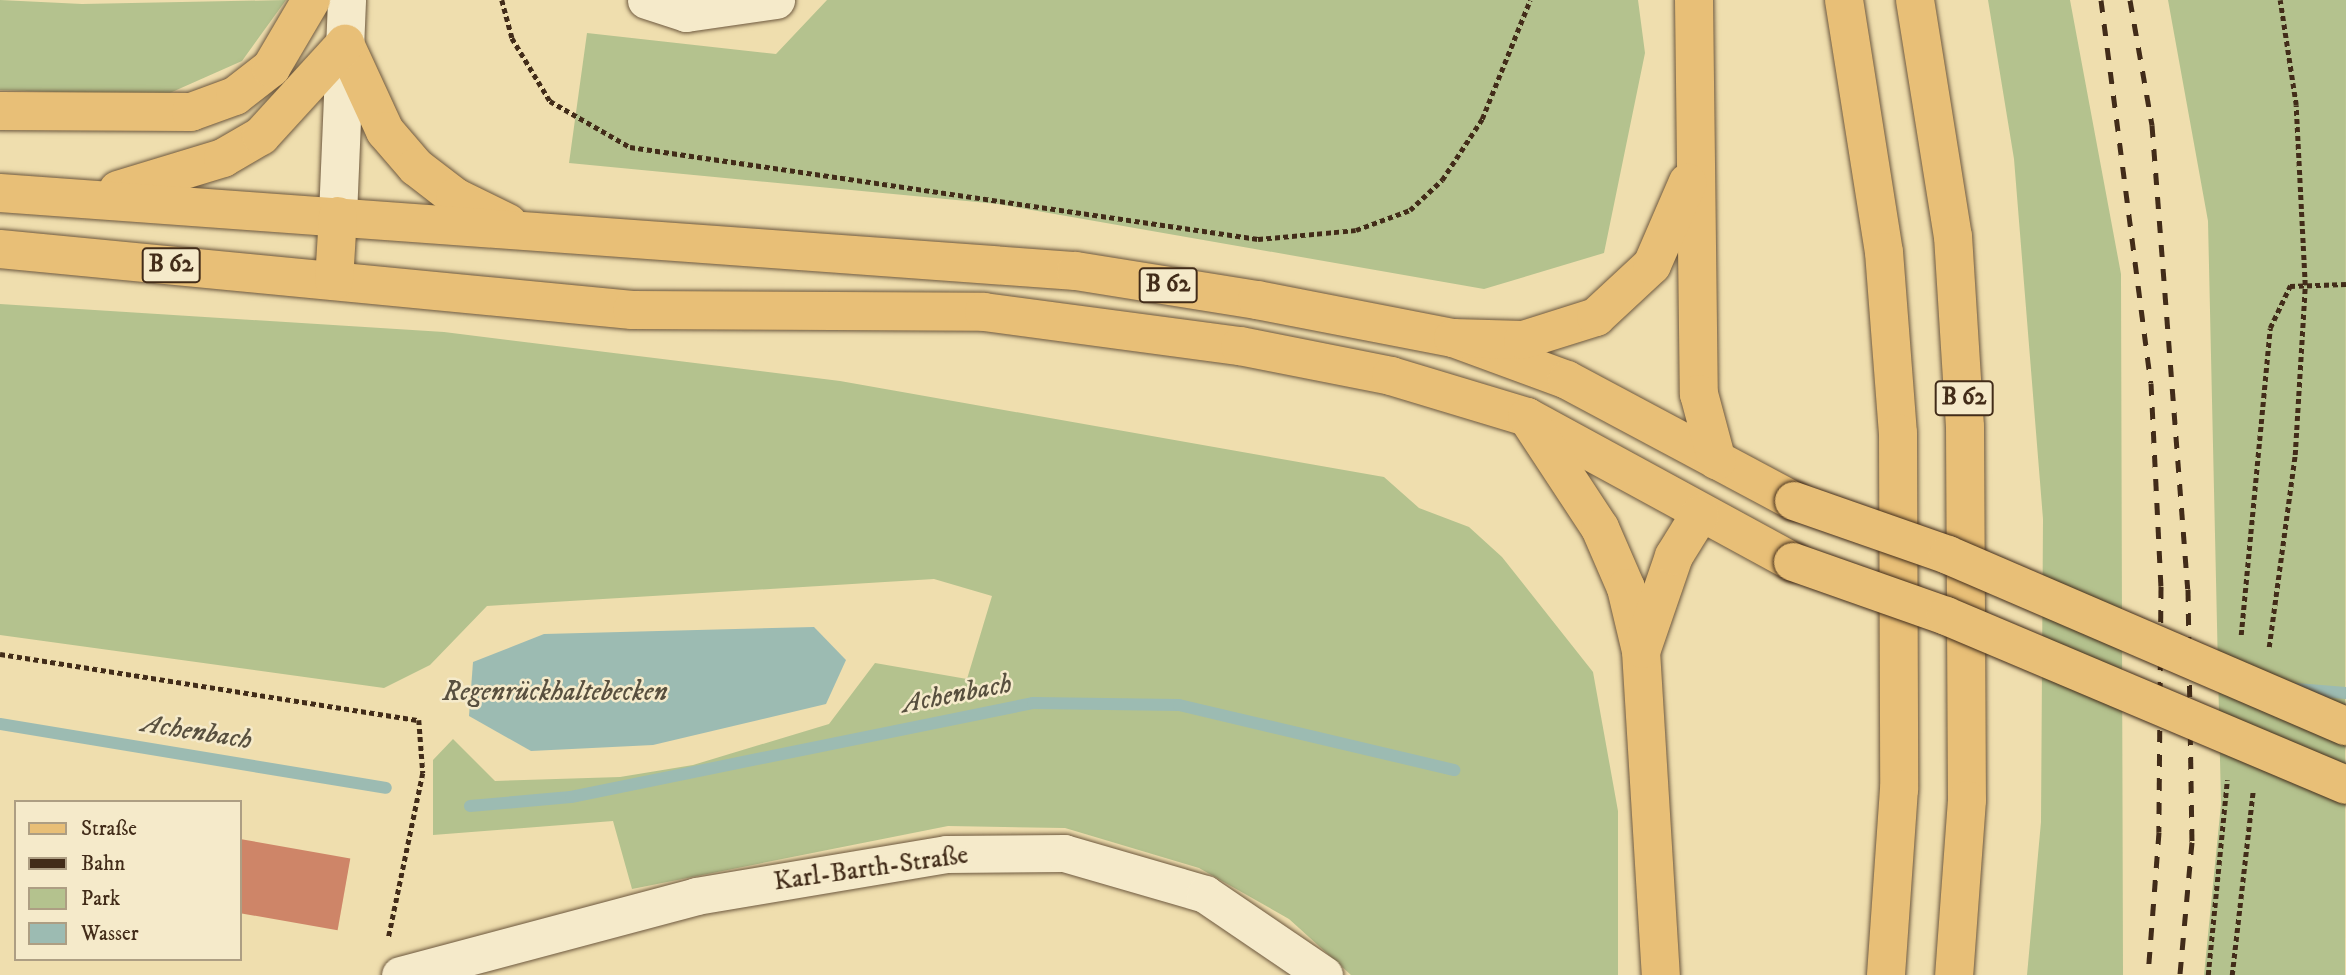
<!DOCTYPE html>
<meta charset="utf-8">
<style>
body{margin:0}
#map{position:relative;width:2346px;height:975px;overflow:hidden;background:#efdeae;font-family:"IM FELL DW Pica",serif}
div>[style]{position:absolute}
.green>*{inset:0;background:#b4c28e}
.water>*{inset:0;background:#9cbbb2}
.stream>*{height:12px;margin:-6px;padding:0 6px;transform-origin:6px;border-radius:6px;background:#9cbbb2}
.building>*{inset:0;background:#ce8568;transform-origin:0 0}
.path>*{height:4.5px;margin-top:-2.25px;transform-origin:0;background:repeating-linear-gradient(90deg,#422c19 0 5px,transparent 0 8.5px)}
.roads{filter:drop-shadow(0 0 2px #6d583e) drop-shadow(0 0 2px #6d583e)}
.minor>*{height:37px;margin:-18.5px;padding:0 18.5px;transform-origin:18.5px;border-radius:18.5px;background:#f5eaca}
.tertiary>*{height:38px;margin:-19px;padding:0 19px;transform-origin:19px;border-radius:19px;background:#f5eaca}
.primary>*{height:38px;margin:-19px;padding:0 19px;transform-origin:19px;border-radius:19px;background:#e8bf77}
.trunk>*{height:38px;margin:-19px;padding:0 19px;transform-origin:19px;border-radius:19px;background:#e8bf77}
.rail>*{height:5px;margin-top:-2.5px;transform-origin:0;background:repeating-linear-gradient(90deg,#422c19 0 12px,transparent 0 24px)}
.bridges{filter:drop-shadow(0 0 2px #422c19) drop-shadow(0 0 2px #422c19)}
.primary-bridge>*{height:38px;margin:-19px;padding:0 19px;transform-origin:19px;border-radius:19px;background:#e8bf77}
span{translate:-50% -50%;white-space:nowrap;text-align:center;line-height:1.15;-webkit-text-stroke:5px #f5eaca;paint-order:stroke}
.shield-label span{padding:2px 5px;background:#f5eaca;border:2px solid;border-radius:5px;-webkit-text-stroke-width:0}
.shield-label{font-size:24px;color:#422c19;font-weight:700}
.street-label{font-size:26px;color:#422c19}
.water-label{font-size:28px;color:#58503f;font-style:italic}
.legend{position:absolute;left:14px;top:800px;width:228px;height:161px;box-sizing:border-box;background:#f5eaca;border:2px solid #ad9e83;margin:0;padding:9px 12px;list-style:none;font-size:21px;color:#422c19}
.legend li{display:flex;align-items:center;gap:14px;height:35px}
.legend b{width:35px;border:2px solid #ad9e83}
</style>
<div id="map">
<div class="green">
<i style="clip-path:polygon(0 0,82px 4px,286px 0,242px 61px,163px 96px,0 90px)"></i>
<i style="clip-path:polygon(827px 0,1638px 0,1645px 53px,1604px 253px,1484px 289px,998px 204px,569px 163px,587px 33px,776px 54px)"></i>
<i style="clip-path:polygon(1988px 0,2070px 0,2121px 274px,2123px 975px,2027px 975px,2041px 822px,2043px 519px,2014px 159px)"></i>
<i style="clip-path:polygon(2168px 0,2346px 0,2345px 975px,2204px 975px,2221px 804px,2208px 221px)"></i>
<i style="clip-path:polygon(0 304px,444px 332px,840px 381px,1384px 477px,1419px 508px,1469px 527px,1502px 557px,1593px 672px,1618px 811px,1618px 975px,1351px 975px,1289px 919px,1199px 868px,1065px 828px,948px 826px,632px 889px,613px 821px,433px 835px,433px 760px,453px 739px,495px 781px,620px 777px,693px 765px,829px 724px,875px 663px,967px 679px,992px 596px,934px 579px,487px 606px,430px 665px,384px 688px,0 635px)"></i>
</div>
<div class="water">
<i style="clip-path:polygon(814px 627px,846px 660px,826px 704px,653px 745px,531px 751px,469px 716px,473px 662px,544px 634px)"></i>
</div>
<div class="stream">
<i style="left:2296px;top:689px;width:50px;rotate:4.6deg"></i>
<i style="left:0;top:724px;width:391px;rotate:9.4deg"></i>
<i style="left:470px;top:806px;width:101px;rotate:-5.1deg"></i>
<i style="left:571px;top:797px;width:471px;rotate:-11.5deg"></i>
<i style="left:1033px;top:703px;width:146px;rotate:0.8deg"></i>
<i style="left:1179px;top:705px;width:283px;rotate:13.3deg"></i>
</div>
<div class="building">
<i style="left:240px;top:839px;width:112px;height:73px;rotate:10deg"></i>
</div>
<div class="path">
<i style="left:502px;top:0;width:39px;rotate:75deg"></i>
<i style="left:512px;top:38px;width:74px;rotate:58.9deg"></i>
<i style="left:550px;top:101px;width:92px;rotate:29.9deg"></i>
<i style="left:630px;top:147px;width:635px;rotate:8.33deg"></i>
<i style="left:1258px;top:239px;width:98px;rotate:-5.2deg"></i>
<i style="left:1356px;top:230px;width:58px;rotate:-20.3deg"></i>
<i style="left:1410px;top:210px;width:44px;rotate:-43.2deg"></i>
<i style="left:1442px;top:180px;width:73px;rotate:-56.7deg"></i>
<i style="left:1482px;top:119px;width:128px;rotate:-68deg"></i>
<i style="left:2241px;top:635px;width:308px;rotate:-84.6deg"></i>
<i style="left:2270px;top:328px;width:47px;rotate:-64.5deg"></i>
<i style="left:2290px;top:286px;width:56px;rotate:-2deg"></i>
<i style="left:2269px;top:647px;width:194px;rotate:-82.3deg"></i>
<i style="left:2295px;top:455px;width:170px;rotate:-86.6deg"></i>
<i style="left:2305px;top:285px;width:180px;rotate:-92.9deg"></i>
<i style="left:2296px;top:105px;width:106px;rotate:-98.7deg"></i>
<i style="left:0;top:654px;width:424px;rotate:9deg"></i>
<i style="left:419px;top:720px;width:53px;rotate:85.7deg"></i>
<i style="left:423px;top:773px;width:167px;rotate:101.8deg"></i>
<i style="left:2208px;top:975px;width:196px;rotate:-84.4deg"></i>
<i style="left:2232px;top:975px;width:185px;rotate:-83.5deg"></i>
</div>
<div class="roads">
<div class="minor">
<i style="left:646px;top:0;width:42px;rotate:18deg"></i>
<i style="left:686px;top:13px;width:91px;rotate:-8.2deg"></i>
<i style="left:400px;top:975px;width:306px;rotate:-14.9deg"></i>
<i style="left:696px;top:896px;width:254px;rotate:-9.5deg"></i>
<i style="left:946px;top:854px;width:118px;rotate:-0.5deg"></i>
<i style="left:1064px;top:853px;width:147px;rotate:16.2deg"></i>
<i style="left:1205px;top:894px;width:144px;rotate:34.2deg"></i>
</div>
<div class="tertiary">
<i style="left:338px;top:216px;width:216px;rotate:-87.6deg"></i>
</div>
<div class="primary">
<i style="left:345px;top:44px;width:96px;rotate:65.3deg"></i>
<i style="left:385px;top:131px;width:48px;rotate:49.3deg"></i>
<i style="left:416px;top:167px;width:49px;rotate:37.6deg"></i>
<i style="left:455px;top:197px;width:59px;rotate:26.1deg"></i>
<i style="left:0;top:111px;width:191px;rotate:0.3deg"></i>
<i style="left:191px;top:112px;width:47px;rotate:-20deg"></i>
<i style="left:235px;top:96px;width:46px;rotate:-37.9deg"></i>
<i style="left:271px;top:68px;width:79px;rotate:-59.5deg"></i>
<i style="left:118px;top:190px;width:110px;rotate:-16.9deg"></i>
<i style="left:223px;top:158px;width:44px;rotate:-30.1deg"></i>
<i style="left:261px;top:136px;width:125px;rotate:-47.6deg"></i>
<i style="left:0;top:193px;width:1079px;rotate:4.15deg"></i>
<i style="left:1076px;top:271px;width:183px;rotate:9.1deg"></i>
<i style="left:1257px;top:300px;width:200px;rotate:11deg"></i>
<i style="left:1453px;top:338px;width:121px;rotate:20.2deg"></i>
<i style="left:1567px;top:380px;width:257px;rotate:28.1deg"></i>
<i style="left:0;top:249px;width:635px;rotate:5.51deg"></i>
<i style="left:632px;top:310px;width:352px;rotate:0.3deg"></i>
<i style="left:984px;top:312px;width:258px;rotate:7.6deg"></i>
<i style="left:1240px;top:346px;width:154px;rotate:11.2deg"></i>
<i style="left:1391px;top:376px;width:142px;rotate:16.8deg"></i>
<i style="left:1527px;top:417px;width:303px;rotate:28.6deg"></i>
<i style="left:334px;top:281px;width:65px;rotate:-86.5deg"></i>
</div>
<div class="trunk">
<i style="left:1694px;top:0;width:394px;rotate:89.3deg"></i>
<i style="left:1699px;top:394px;width:69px;rotate:75deg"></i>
<i style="left:1844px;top:0;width:255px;rotate:81deg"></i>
<i style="left:1884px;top:252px;width:182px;rotate:85.6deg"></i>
<i style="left:1898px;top:433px;width:356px;rotate:89.8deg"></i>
<i style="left:1899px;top:789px;width:186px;rotate:94deg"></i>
<i style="left:1915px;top:0;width:239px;rotate:80.9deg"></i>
<i style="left:1953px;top:236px;width:191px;rotate:86.4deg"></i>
<i style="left:1965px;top:427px;width:373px;rotate:89.7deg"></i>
<i style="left:1967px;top:800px;width:175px;rotate:94.2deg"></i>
<i style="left:1453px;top:338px;width:70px;rotate:1.6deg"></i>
<i style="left:1523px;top:340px;width:77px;rotate:-17.5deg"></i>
<i style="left:1596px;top:317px;width:76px;rotate:-42.9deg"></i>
<i style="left:1652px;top:265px;width:90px;rotate:-66.6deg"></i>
<i style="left:1527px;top:417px;width:133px;rotate:56.7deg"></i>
<i style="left:1600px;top:528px;width:65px;rotate:66.6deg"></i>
<i style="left:1626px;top:588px;width:65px;rotate:76.6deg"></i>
<i style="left:1641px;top:651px;width:325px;rotate:86.5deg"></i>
<i style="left:1642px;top:649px;width:98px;rotate:-71deg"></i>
<i style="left:1674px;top:556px;width:49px;rotate:-58.2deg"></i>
</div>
</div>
<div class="rail">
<i style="left:2101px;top:0;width:386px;rotate:82.6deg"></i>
<i style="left:2151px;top:383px;width:203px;rotate:87.2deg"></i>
<i style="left:2161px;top:586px;width:246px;rotate:90.5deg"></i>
<i style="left:2159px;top:832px;width:143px;rotate:94.4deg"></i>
<i style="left:2130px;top:0;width:127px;rotate:80deg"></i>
<i style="left:2152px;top:125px;width:465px;rotate:85.6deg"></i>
<i style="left:2188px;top:589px;width:253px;rotate:89.1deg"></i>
<i style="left:2192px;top:842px;width:134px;rotate:95.2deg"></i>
</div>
<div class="bridges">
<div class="primary-bridge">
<i style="left:1794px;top:501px;width:163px;rotate:19.3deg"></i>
<i style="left:1948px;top:555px;width:433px;rotate:23.3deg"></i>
<i style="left:1793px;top:562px;width:162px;rotate:19.4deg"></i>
<i style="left:1946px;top:616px;width:434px;rotate:22.9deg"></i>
</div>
</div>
<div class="shield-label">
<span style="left:171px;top:265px">B 62</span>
<span style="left:1168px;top:285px">B 62</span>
<span style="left:1964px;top:398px">B 62</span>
</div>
<div class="street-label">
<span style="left:871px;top:869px;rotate:-8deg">Karl-Barth-Straße</span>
</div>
<div class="water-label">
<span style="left:555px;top:692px">Regenrückhaltebecken</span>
<span style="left:957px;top:694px;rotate:-11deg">Achenbach</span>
<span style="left:197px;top:732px;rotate:9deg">Achenbach</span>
</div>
<ul class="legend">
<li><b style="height:9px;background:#e8bf77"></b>Straße</li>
<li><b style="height:9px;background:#422c19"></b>Bahn</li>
<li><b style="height:19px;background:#b4c28e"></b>Park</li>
<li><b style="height:19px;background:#9cbbb2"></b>Wasser</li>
</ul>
</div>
